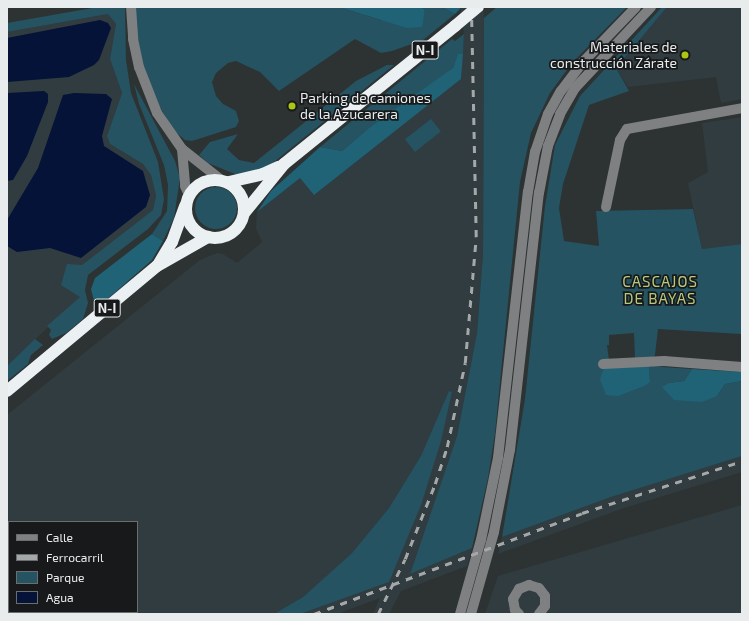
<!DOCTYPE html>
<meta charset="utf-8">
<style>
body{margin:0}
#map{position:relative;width:749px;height:621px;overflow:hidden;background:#2d3233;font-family:"Exo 2",sans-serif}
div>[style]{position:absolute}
.built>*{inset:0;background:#313c41}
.green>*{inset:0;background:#255362;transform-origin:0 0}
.round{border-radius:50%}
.forest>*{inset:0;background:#206377}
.water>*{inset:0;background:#041337}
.minor>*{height:10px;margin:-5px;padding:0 5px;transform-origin:5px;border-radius:5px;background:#7e8082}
.highway>*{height:12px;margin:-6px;padding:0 6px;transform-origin:6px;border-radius:6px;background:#ebf0f3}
.highway>.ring{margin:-6px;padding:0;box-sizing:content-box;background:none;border:12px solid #ebf0f3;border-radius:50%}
.rail>*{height:2.5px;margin-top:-1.25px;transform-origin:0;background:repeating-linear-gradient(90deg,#a4a8a9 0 7px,transparent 0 14px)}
.highway-bridge>*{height:12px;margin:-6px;padding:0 6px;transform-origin:6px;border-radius:6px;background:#ebf0f3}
.dots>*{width:11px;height:11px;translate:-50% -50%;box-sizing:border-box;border:2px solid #17191a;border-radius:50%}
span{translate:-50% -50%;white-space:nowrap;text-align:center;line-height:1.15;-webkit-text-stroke:3.5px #17191a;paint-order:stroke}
.shield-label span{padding:1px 3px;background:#17191a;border:1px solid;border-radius:3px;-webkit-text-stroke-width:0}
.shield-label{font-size:13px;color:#e9eced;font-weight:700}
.poi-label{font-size:14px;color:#e9eced}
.right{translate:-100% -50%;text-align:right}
.left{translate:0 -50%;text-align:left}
.neighbourhood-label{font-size:15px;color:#b8c97e;letter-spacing:1px}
.frame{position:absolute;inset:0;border:8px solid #e9eced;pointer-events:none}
.legend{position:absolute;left:8px;top:521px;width:130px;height:92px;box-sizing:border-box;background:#17191a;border:1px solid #6b6d6e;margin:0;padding:5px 7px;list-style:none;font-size:12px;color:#e9eced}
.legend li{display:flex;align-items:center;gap:8px;height:20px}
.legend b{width:20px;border:1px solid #6b6d6e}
</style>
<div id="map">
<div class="built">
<i style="clip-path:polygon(evenodd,460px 7px,483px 7px,484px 18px,483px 254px,477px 333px,457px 436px,410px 574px,472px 548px,467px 566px,401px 591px,389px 614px,373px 614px,380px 598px,337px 614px,300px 614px,389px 582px,422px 454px,389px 508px,352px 553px,303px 597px,274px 614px,7px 614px,7px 415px,200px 260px,217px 253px,223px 254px,237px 263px,262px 242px,256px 229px,257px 212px,300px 178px,314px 195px,461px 79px,464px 34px,460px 7px,9px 522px,137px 522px,137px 612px,9px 612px,9px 522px)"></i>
<i style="clip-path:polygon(667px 7px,742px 7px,742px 99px,721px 103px,716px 77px,628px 87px,616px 68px)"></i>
<i style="clip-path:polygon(108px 14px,116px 24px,110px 59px,122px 93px,107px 136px,110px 144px,143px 164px,151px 175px,156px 196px,153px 210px,82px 265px,80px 297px,7px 366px,7px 32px)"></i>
<i style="clip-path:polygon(742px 117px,742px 244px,702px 249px,688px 183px,708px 172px,702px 123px)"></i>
<i style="clip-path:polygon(742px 456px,742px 472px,624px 508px,498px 554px,502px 537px,611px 497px)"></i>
<i style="clip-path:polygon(742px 505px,742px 614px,485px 614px,498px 576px)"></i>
</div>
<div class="green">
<i style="clip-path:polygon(98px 7px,125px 7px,126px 60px,131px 93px,158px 162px,164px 199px,161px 215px,148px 229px,88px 275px,85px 290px,88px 303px,83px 319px,66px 333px,52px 339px,49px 335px,51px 330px,47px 326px,80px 297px,61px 285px,67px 264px,82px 265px,153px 210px,156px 196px,151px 175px,143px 164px,110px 144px,107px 136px,122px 93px,110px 59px,116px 24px,108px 14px,7px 32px,7px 23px)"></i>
<i style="clip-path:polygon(135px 7px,339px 7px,381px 20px,423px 18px,425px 10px,421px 7px,442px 7px,455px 14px,423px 40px,392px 51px,381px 53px,355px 39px,279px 91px,260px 72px,236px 61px,228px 63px,216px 73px,212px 82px,216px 96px,223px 104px,236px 111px,239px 121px,236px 127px,192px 141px,185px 140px,173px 130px,156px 100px,145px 71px,137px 38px)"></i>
<i style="clip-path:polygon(497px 7px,627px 7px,572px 63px,550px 93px,531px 133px,520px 182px,495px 433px,488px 478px,472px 548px,410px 574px,457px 436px,477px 333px,483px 254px,484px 18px)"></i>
<i style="clip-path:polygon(662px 7px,667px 7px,616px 68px,629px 91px,589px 105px,563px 184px,559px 208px,564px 241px,599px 246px,596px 211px,693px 209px,702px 249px,742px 244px,742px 352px,741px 334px,658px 329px,655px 355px,652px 358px,635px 359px,634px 333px,609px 335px,609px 345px,607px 345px,609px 360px,650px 382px,649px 366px,692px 369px,684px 381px,669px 383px,717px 396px,725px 384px,742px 381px,742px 456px,611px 497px,502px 537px,525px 399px,545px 206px,555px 145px,580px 96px)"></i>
<i style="clip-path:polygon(464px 34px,463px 54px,458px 55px,453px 68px,441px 78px,370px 127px,342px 151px,320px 147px,452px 39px,455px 41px)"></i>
<i style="clip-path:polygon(387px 65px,394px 65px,269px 166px,244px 175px,235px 174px,208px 163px,199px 155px,210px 142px,238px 134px,227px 149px,239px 160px,254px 163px,356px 81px)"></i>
<i style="clip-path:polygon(134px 84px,175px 161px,180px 178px,174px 218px,163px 241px,152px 234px,167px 211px,168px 185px,164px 165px,139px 104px)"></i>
<i style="left:431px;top:119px;width:16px;height:33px;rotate:52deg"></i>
<i class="round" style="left:195px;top:187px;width:42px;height:42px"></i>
<i style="clip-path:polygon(35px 339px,43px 345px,31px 355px,28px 364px,7px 381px,7px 366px)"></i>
<i style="clip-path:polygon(449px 391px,452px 392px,441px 441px,421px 505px,389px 582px,300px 614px,274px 614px,303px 597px,352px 553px,389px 508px,422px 454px)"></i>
</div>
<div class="forest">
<i style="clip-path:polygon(339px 7px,421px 7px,425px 10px,422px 27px,407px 28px)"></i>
<i style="clip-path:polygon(442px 7px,460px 7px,460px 9px,455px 14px)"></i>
<i style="clip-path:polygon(458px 54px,463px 54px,461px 79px,314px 195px,300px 178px,257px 212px,271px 191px,320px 147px,342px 151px,370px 127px,453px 68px)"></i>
<i style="clip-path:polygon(152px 234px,163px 241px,152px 260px,104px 302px,94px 301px,91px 289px,95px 278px)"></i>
<i style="clip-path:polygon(649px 366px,650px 382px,644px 386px,618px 396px,606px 395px,600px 379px,604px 368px)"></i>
<i style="clip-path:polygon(692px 369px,742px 372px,742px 381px,725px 384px,717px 396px,702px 402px,674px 400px,662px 387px,669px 383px,684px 381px)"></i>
</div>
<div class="water">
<i style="clip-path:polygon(100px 20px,108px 23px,111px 28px,99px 60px,94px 65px,69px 77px,7px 82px,7px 38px)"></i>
<i style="clip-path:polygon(44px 91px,48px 94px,48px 102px,27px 156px,13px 180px,7px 181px,7px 93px)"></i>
<i style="clip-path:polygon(74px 93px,106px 94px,112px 99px,102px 136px,104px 146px,143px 171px,150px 195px,146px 207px,81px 258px,50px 248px,17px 252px,7px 246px,7px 220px,38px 168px,63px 95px)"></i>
</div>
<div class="minor">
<i style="left:131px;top:7px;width:32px;rotate:86deg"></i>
<i style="left:133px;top:39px;width:29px;rotate:78deg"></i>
<i style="left:139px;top:67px;width:49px;rotate:68.6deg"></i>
<i style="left:157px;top:113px;width:44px;rotate:55.2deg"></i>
<i style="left:182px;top:149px;width:48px;rotate:38.3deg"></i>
<i style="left:182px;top:149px;width:37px;rotate:85deg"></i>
<i style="left:185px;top:186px;width:10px;rotate:66deg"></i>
<i style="left:606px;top:207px;width:68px;rotate:-78.2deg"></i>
<i style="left:620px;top:140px;width:13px;rotate:-58deg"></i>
<i style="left:627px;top:129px;width:117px;rotate:-10.3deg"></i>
<i style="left:603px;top:364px;width:61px;rotate:-2.8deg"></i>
<i style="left:664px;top:361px;width:78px;rotate:4.4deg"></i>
<i style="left:460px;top:614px;width:77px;rotate:-74.2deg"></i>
<i style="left:481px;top:540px;width:84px;rotate:-78.3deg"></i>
<i style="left:498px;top:458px;width:268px;rotate:-83.6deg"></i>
<i style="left:528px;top:192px;width:41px;rotate:-80.1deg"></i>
<i style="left:535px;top:152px;width:40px;rotate:-71.1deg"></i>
<i style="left:548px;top:114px;width:26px;rotate:-61deg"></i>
<i style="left:561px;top:91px;width:38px;rotate:-53deg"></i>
<i style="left:584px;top:61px;width:75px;rotate:-46.1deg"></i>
<i style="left:471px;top:614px;width:85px;rotate:-74.3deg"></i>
<i style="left:494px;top:532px;width:84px;rotate:-79deg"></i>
<i style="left:510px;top:450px;width:259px;rotate:-83.6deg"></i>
<i style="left:539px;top:193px;width:48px;rotate:-79.2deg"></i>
<i style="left:548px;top:146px;width:34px;rotate:-69deg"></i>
<i style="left:560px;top:114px;width:30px;rotate:-60deg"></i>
<i style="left:575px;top:88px;width:111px;rotate:-46.8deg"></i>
<i style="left:519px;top:614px;width:6px;rotate:-135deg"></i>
<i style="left:515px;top:610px;width:11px;rotate:-100deg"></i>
<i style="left:513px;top:599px;width:12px;rotate:-59deg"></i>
<i style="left:519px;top:589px;width:11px;rotate:-22deg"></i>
<i style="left:529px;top:585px;width:10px;rotate:17deg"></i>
<i style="left:539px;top:588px;width:10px;rotate:53deg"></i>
<i style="left:545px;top:596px;width:10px;rotate:90deg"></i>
<i style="left:545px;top:606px;width:10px;rotate:127deg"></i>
</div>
<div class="highway">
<i class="ring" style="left:186px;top:180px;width:46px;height:46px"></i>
<i style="left:229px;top:182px;width:35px;rotate:-13deg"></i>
<i style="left:263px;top:174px;width:17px;rotate:-25deg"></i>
<i style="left:245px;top:212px;width:62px;rotate:-50.9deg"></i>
<i style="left:284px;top:164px;width:220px;rotate:-38.9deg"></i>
<i style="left:158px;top:265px;width:27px;rotate:-59deg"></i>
<i style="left:172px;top:242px;width:38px;rotate:-70deg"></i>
<i style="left:7px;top:391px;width:195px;rotate:-39.8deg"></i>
<i style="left:157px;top:266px;width:59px;rotate:-29.6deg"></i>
</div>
<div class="rail">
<i style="left:314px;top:614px;width:286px;rotate:-20.6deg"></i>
<i style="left:582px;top:513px;width:168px;rotate:-18deg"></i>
<i style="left:378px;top:614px;width:61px;rotate:-63.9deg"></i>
<i style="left:405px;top:559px;width:81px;rotate:-68.2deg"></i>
<i style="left:435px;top:484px;width:39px;rotate:-72deg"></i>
<i style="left:447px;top:447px;width:86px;rotate:-77.9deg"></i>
<i style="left:465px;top:363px;width:126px;rotate:-85deg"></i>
<i style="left:476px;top:237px;width:230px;rotate:-91.2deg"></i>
</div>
<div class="highway-bridge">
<i style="left:455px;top:26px;width:30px;rotate:-40deg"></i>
</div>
<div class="dots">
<i style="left:685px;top:55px;background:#abc615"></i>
<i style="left:292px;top:106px;background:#abc615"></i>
</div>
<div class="shield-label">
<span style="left:425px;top:50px">N-I</span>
<span style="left:107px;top:308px">N-I</span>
</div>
<div class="poi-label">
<span class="right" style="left:677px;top:55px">Materiales de<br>construcción Zárate</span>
<span class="left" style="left:300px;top:106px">Parking de camiones<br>de la Azucarera</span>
</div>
<div class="neighbourhood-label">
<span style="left:660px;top:290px">CASCAJOS<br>DE BAYAS</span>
</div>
<div class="frame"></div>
<ul class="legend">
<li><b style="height:5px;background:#7e8082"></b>Calle</li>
<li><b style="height:5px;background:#a4a8a9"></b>Ferrocarril</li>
<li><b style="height:11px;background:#255362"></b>Parque</li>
<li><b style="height:11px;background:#041337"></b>Agua</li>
</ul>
</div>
